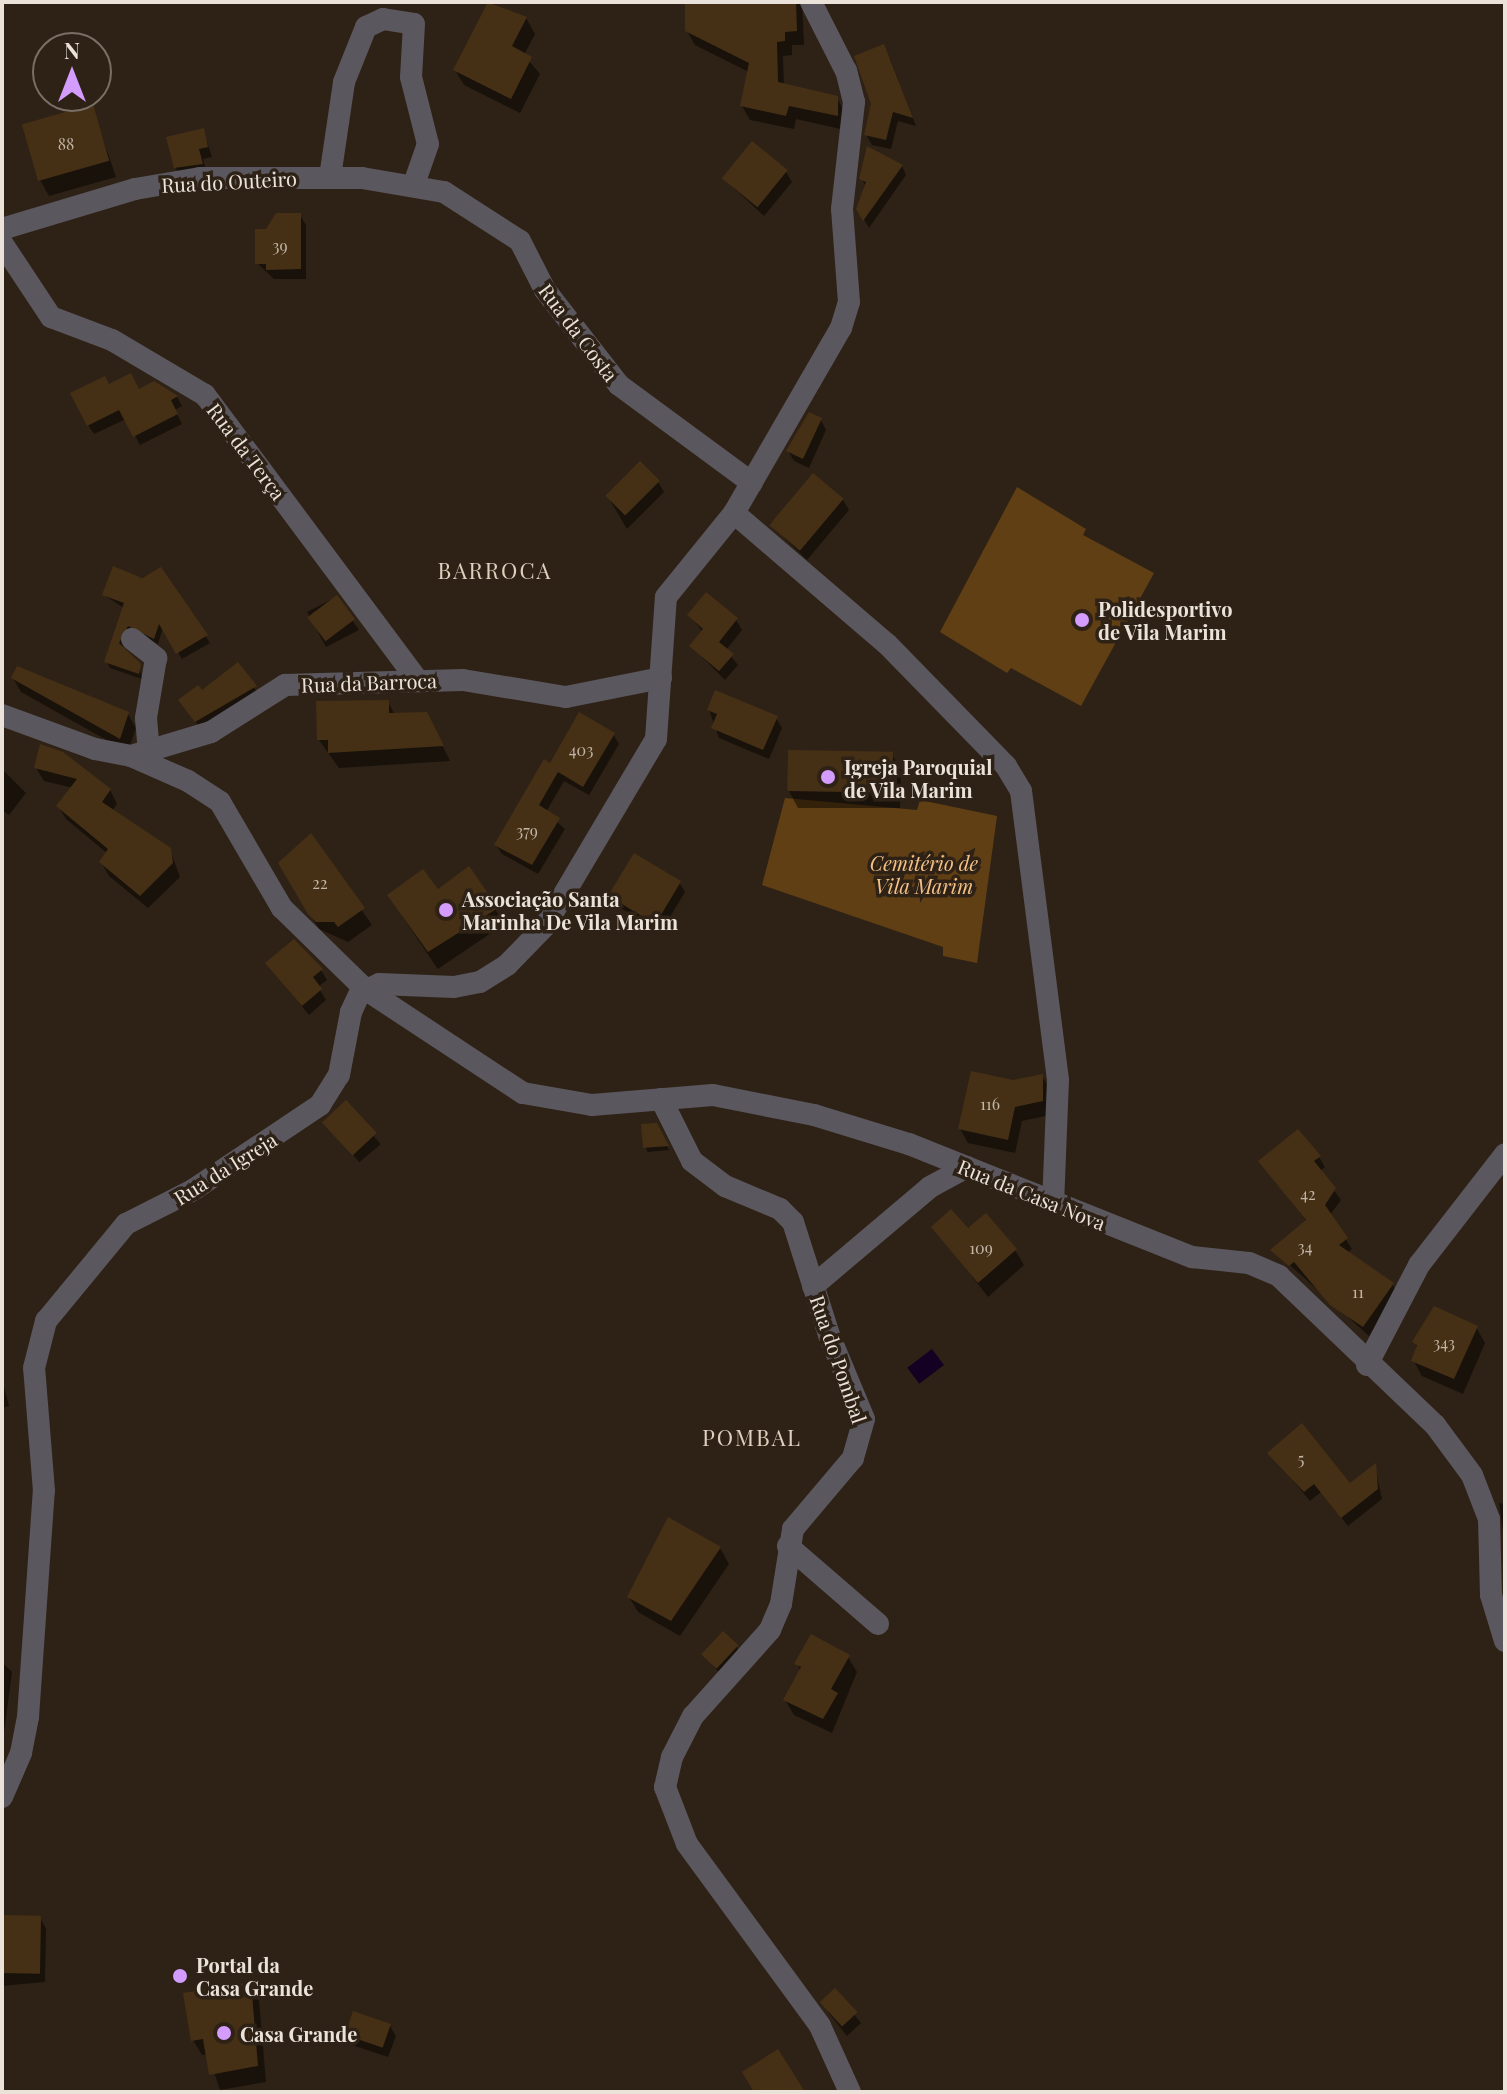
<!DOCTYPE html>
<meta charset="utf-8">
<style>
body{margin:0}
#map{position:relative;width:1507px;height:2094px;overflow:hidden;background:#2e2216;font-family:"Playfair Display",serif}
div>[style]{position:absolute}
.green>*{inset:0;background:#613f14}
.water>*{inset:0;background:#140022;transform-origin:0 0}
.shadow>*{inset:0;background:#0007;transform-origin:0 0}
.building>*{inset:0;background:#463015;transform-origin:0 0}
.minor>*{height:22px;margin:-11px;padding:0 11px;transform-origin:11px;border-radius:11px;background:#5b575e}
.dots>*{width:22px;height:22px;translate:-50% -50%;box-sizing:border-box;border:4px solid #2e2216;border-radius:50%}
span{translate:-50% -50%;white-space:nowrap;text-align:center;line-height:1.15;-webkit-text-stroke:7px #2e2216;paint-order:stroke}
.number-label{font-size:16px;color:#c2b6a9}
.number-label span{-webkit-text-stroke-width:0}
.street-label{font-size:20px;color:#ebe3da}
.poi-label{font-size:20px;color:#ebe3da;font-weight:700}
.left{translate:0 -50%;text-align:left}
.park-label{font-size:20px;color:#f4c186;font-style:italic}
.neighbourhood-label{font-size:22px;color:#decfbe;letter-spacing:2px}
.frame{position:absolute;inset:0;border:4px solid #ebe3da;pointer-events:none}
.north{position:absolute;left:32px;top:32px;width:80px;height:80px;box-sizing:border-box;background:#2e2216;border:2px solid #7a6f64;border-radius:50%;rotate:0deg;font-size:22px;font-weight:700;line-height:32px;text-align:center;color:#ebe3da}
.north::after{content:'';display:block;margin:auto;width:28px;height:36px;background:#d39cfd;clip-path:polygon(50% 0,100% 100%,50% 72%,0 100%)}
</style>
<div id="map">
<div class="green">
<i style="clip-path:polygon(1017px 487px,1086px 529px,1083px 535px,1154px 573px,1081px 706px,1011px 668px,1007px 673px,940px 632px)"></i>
<i style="clip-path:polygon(785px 798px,917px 810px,920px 800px,997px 816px,977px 963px,943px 956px,943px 947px,762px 885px)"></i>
</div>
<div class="water">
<i style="left:932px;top:1349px;width:20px;height:31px;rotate:53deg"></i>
</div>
<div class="shadow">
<i style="clip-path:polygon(490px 2px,526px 18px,535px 34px,524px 55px,540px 74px,520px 113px,464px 85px,455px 70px)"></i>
<i style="clip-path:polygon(687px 2px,802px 2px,804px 45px,792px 45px,792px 55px,783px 56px,784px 86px,837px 98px,845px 113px,845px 130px,796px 119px,794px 129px,750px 120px,742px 106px,749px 72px,695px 45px,687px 31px)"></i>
<i style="clip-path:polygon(889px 56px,916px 126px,898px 121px,891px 149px,872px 145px,866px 135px)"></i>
<i style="clip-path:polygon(92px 107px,116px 177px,49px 196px,40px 180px)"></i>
<i style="clip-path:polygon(203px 130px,212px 157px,203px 159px,207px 174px,181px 178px,176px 168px)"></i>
<i style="clip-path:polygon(902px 166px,906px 175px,869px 228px,858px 209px,866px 187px,862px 179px)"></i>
<i style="clip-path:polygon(786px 172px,792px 182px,764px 216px,724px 179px)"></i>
<i style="clip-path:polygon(300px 215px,306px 225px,306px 279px,274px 279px,257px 263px,267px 231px)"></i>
<i style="clip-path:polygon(154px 383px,177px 397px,182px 406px,175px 410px,182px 424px,140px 445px,126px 419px,94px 434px,88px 425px,109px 386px,139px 391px)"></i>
<i style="clip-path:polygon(821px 420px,826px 430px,809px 468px,794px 461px,788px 451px)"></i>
<i style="clip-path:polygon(658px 482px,664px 492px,627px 529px,608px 497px)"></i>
<i style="clip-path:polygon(843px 500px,849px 510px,807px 560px,769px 523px)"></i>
<i style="clip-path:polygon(160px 569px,210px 643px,182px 659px,163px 628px,158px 644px,131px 631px,122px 649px,139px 665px,142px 679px,110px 668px,106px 661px,124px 608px,104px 595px)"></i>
<i style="clip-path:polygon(336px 597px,359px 630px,326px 647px,307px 612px)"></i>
<i style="clip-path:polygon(689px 615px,736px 620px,742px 630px,726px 650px,738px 665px,725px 680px,691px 646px,703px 632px)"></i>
<i style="clip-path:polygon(237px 665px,261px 697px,202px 731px,181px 701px,202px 693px)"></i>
<i style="clip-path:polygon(13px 678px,128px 714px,136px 728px,128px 752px,21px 692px)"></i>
<i style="clip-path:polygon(388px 702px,395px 715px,435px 730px,450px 761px,339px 768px,319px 740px)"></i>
<i style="clip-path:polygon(709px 710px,776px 718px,782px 728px,769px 759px,719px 738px)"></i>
<i style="clip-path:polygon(613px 734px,619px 744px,589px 795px,564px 781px,546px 812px,565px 829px,538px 874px,502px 854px,496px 845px,550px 765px)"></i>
<i style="clip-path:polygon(41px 747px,110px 790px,117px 804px,112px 811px,170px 850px,180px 877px,148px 908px,109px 876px,101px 862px,108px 854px,66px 819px,58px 806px,73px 788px,44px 781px,36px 768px)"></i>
<i style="clip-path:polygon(891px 753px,901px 770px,900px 808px,798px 808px,789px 791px)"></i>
<i style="clip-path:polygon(2px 769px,26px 793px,9px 815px,2px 810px)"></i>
<i style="clip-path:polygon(310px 836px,372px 925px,348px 942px,319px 929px,280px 863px)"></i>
<i style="left:468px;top:869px;width:66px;height:81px;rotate:56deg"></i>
<i style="clip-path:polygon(679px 882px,685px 892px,661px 932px,617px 906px,611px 896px)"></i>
<i style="clip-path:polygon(267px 964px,321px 970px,327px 980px,318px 987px,326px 1000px,309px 1015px)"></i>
<i style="clip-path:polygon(1042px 1076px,1050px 1090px,1050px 1115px,1022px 1121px,1015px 1153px,968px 1143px,960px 1129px,1013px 1082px)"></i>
<i style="left:346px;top:1103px;width:54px;height:28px;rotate:50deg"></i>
<i style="clip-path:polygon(656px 1125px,669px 1150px,648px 1152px,645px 1147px)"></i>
<i style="clip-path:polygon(1319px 1157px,1325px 1167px,1320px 1171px,1341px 1200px,1330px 1215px,1352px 1249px,1347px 1253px,1392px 1284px,1398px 1294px,1369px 1336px,1273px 1250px,1307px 1222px,1261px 1162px)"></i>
<i style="clip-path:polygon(934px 1227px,968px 1231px,1015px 1250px,1024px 1265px,988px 1297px)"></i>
<i style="clip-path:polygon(1476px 1327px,1485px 1343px,1463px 1394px,1422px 1376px,1413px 1360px,1420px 1330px)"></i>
<i style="clip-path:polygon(2px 1379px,9px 1406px,2px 1408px)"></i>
<i style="clip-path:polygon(1270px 1453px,1350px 1486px,1375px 1466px,1382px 1499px,1348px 1526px,1321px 1492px,1310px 1501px)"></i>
<i style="clip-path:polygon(1499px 1503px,1505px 1504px,1505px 1547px)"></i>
<i style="clip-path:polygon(720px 1548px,729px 1564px,680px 1636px,638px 1612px,629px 1597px)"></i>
<i style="clip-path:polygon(736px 1646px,742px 1656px,723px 1677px,703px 1654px)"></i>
<i style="clip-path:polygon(848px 1657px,857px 1672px,832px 1733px,794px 1715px,785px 1700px,801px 1671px,797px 1664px)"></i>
<i style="clip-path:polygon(2px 1662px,12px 1672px,2px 1749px)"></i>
<i style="clip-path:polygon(2px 1917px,40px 1918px,46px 1928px,45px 1982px,2px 1986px)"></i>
<i style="clip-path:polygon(250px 1984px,259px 2000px,266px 2082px,220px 2090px,208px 2054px,202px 2055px,193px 2040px)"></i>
<i style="clip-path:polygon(835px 1991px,861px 2023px,847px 2036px,828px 2012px)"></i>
<i style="clip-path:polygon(390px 2026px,396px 2036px,388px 2057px,352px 2045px,347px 2035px)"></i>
</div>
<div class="building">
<i style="clip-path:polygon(488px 2px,527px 17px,512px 46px,532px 57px,511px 99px,453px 70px)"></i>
<i style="clip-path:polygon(685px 2px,796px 2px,797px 31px,785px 32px,785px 41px,777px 42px,778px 82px,838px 96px,838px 116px,789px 106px,786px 116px,740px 106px,749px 63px,685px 31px)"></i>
<i style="clip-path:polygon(884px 44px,913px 118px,893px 112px,886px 140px,864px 135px,871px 104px,854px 56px)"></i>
<i style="left:93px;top:104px;width:59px;height:74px;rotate:74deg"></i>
<i style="clip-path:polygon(204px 128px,208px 147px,199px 149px,203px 164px,174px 168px,166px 137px)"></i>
<i style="left:752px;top:141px;width:46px;height:48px;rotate:39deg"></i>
<i style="clip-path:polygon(867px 146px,903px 165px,863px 221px,856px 209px,866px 182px,859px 179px)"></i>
<i style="clip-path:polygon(276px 213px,301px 213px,301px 269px,266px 270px,266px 264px,255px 264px,255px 229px,266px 229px)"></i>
<i style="clip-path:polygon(131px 373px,139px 389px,154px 381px,178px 396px,171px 400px,178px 414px,133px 437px,119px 410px,87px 426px,70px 393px,105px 376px,109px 384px)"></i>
<i style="clip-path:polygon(809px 412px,822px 418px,803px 459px,786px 451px)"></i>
<i style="left:640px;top:461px;width:28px;height:49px;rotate:45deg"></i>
<i style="left:813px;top:473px;width:40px;height:68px;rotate:40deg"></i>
<i style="clip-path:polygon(113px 566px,142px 578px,161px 567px,208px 635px,176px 654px,159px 624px,154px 639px,128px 626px,119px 643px,141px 664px,139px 674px,104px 662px,124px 603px,102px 595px)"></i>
<i style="clip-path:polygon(706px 592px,738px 618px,719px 642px,734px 654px,719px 671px,689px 646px,703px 629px,687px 615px)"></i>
<i style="left:337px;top:595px;width:30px;height:37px;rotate:53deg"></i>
<i style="clip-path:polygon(238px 662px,257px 686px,195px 722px,178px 700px,198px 685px,202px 690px)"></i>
<i style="clip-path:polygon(17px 666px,129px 712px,120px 739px,11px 678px)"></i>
<i style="clip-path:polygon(715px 690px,778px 716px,763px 750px,711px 728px,717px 714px,707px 710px)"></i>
<i style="clip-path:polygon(389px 700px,389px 713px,427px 712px,444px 746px,328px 753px,328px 740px,317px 740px,316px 701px)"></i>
<i style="clip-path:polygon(579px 712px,615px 733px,583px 787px,558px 772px,539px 805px,560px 818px,532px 865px,494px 845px,544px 759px,550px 763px)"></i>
<i style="clip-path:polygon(40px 744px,63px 752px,111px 789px,102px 802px,171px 848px,173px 863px,140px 896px,99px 862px,108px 849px,56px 806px,77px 779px,34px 768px)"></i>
<i style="left:788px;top:750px;width:105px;height:41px;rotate:1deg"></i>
<i style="clip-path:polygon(311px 833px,365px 908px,338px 927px,334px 922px,316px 922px,308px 914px,278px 863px)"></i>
<i style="left:634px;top:853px;width:55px;height:50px;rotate:31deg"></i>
<i style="clip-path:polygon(469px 866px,498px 908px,428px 952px,387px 895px,423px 869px,438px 889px)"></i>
<i style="clip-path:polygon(294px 939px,323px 969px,313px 977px,322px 989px,302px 1006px,265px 963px)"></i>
<i style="clip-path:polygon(971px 1071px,1013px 1080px,1043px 1074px,1043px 1101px,1015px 1107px,1008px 1140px,958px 1129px)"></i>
<i style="left:346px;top:1100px;width:45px;height:33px;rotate:47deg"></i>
<i style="clip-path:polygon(657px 1123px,669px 1146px,643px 1148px,641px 1124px)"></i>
<i style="clip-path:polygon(1298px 1129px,1321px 1156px,1314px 1161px,1336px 1188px,1325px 1205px,1348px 1238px,1339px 1245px,1394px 1283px,1363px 1327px,1330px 1305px,1294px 1262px,1289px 1266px,1270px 1250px,1306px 1220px,1258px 1161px)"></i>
<i style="clip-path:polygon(951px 1209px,968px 1228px,986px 1213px,1017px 1249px,978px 1283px,931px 1227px)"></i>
<i style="clip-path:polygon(1434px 1306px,1478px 1326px,1454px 1379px,1411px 1361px,1417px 1345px,1412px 1342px)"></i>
<i style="clip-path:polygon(1302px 1423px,1350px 1483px,1376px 1463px,1378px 1489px,1341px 1518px,1314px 1484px,1304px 1492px,1267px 1453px)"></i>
<i style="clip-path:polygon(668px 1517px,721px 1547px,671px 1621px,627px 1597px)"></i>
<i style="left:723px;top:1631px;width:21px;height:32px;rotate:43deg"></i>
<i style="clip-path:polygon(811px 1634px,850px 1655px,831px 1689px,838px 1693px,823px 1719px,783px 1700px,801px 1667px,794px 1664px)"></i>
<i style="left:2px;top:1915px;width:39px;height:58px;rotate:1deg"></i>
<i style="clip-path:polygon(251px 1982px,258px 2066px,209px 2075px,203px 2039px,191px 2041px,183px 1993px)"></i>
<i style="left:835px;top:1988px;width:33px;height:21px;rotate:47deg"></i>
<i style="left:353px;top:2011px;width:40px;height:25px;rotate:19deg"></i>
<i style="clip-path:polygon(778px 2049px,805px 2092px,754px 2092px,742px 2072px)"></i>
</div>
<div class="minor">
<i style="left:330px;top:177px;width:96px;rotate:-81.6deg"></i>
<i style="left:344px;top:82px;width:59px;rotate:-68.2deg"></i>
<i style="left:366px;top:27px;width:19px;rotate:-25deg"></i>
<i style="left:383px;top:19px;width:31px;rotate:9deg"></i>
<i style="left:414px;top:24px;width:53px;rotate:93.2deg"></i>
<i style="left:411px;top:77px;width:69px;rotate:75.8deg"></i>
<i style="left:428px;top:144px;width:42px;rotate:109.3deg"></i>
<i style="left:2px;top:229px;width:139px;rotate:-16.7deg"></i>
<i style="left:135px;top:189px;width:66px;rotate:-9.6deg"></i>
<i style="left:200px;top:178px;width:162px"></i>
<i style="left:362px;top:178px;width:83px;rotate:9.7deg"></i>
<i style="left:444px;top:192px;width:90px;rotate:32.8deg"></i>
<i style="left:520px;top:241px;width:55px;rotate:63deg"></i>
<i style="left:545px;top:290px;width:120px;rotate:52.1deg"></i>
<i style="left:619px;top:385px;width:165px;rotate:36.4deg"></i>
<i style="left:2px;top:243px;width:89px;rotate:56.5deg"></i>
<i style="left:51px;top:317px;width:65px;rotate:20.7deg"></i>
<i style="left:112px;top:340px;width:108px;rotate:30.6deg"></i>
<i style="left:205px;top:395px;width:354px;rotate:53.3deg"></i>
<i style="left:734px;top:513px;width:201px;rotate:40.6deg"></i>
<i style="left:887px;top:644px;width:170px;rotate:45.7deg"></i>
<i style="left:1006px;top:766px;width:29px;rotate:59deg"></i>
<i style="left:1021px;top:791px;width:291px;rotate:82.7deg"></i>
<i style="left:1058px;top:1080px;width:122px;rotate:92.3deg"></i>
<i style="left:132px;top:639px;width:31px;rotate:38deg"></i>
<i style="left:156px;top:658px;width:61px;rotate:99.5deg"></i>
<i style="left:146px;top:718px;width:35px;rotate:85deg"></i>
<i style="left:2px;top:715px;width:99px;rotate:20.1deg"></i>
<i style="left:95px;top:749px;width:37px;rotate:11deg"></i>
<i style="left:131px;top:756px;width:84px;rotate:-16.7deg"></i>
<i style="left:211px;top:732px;width:88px;rotate:-32.4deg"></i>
<i style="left:285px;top:685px;width:178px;rotate:-1.6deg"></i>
<i style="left:463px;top:680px;width:104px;rotate:9.4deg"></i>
<i style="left:566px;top:697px;width:97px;rotate:-11.3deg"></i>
<i style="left:131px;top:756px;width:62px;rotate:23.7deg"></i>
<i style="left:188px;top:781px;width:38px;rotate:33deg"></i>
<i style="left:220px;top:802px;width:123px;rotate:59.7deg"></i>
<i style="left:282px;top:908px;width:116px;rotate:44.3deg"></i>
<i style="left:365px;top:989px;width:189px;rotate:33.4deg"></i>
<i style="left:523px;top:1093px;width:70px;rotate:9.9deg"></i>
<i style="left:592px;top:1105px;width:121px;rotate:-4.7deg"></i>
<i style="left:713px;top:1095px;width:103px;rotate:11.2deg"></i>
<i style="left:814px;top:1115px;width:99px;rotate:17deg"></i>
<i style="left:909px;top:1144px;width:305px;rotate:21.8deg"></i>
<i style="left:1192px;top:1257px;width:57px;rotate:6deg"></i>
<i style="left:1249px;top:1263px;width:33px;rotate:23deg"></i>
<i style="left:1279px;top:1276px;width:216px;rotate:43.7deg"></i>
<i style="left:1435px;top:1425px;width:62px;rotate:53.5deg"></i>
<i style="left:1472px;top:1475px;width:47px;rotate:68.9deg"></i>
<i style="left:1489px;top:1519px;width:76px;rotate:88.5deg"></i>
<i style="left:1491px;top:1595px;width:48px;rotate:73.1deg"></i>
<i style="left:661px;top:1099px;width:69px;rotate:63.4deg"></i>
<i style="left:692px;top:1161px;width:41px;rotate:37.1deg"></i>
<i style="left:725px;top:1186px;width:60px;rotate:22.7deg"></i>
<i style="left:780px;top:1209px;width:18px;rotate:45deg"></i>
<i style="left:793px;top:1222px;width:119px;rotate:72.3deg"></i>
<i style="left:829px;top:1335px;width:91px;rotate:67.4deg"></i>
<i style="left:864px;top:1419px;width:41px;rotate:105.8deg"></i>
<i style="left:853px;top:1458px;width:93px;rotate:130.2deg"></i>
<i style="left:793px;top:1529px;width:76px;rotate:99.1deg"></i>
<i style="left:781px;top:1604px;width:28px;rotate:113deg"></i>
<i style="left:770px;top:1630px;width:115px;rotate:131.8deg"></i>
<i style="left:693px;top:1716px;width:46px;rotate:117.1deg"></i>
<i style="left:672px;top:1757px;width:31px;rotate:103deg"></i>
<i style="left:665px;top:1787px;width:61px;rotate:68.9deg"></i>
<i style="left:687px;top:1844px;width:225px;rotate:53.8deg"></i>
<i style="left:820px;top:2026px;width:72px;rotate:65.6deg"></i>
<i style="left:813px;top:1286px;width:153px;rotate:-40.2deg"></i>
<i style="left:930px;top:1187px;width:42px;rotate:-28.4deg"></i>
<i style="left:1367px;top:1365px;width:113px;rotate:-62.5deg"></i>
<i style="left:1419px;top:1265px;width:140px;rotate:-52.2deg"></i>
<i style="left:788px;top:1546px;width:119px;rotate:40.9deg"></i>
<i style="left:2px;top:1797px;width:48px;rotate:-66.6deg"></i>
<i style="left:21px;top:1753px;width:37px;rotate:-79deg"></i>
<i style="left:28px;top:1717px;width:227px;rotate:-86deg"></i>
<i style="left:44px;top:1491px;width:123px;rotate:-94.6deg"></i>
<i style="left:34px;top:1368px;width:49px;rotate:-75.7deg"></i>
<i style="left:46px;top:1321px;width:126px;rotate:-50.5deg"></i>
<i style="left:126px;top:1224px;width:75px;rotate:-26.9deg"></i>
<i style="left:193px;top:1190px;width:153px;rotate:-33.8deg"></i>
<i style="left:320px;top:1105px;width:36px;rotate:-58deg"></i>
<i style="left:339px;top:1075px;width:64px;rotate:-79.2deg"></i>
<i style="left:351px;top:1012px;width:21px;rotate:-65deg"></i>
<i style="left:360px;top:993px;width:21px;rotate:-25deg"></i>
<i style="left:379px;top:984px;width:75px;rotate:2.3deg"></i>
<i style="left:454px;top:987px;width:26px;rotate:-11deg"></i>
<i style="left:480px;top:982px;width:32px;rotate:-32deg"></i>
<i style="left:507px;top:965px;width:54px;rotate:-45.7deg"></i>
<i style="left:545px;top:926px;width:217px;rotate:-59.3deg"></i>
<i style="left:656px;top:739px;width:142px;rotate:-86deg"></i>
<i style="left:666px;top:597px;width:108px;rotate:-51deg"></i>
<i style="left:734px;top:513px;width:214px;rotate:-60deg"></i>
<i style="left:841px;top:328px;width:27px;rotate:-73deg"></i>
<i style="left:849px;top:302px;width:93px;rotate:-94.3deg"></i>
<i style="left:842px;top:209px;width:108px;rotate:-83.6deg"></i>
<i style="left:854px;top:102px;width:32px;rotate:-104deg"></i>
<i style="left:846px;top:71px;width:77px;rotate:-116.9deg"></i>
</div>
<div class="dots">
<i style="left:1082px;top:620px;background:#d39cfd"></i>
<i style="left:828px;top:777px;background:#d39cfd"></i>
<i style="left:446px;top:910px;background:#d39cfd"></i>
<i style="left:180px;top:1976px;background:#d39cfd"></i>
<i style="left:224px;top:2033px;background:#d39cfd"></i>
</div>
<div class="number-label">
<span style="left:66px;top:144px">88</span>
<span style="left:280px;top:246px">39</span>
<span style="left:581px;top:750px">403</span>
<span style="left:527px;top:831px">379</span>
<span style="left:320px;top:883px">22</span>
<span style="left:990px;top:1104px">116</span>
<span style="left:1308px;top:1194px">42</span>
<span style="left:1305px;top:1247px">34</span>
<span style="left:981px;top:1248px">109</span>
<span style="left:1358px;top:1292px">11</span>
<span style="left:1444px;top:1343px">343</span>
<span style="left:1301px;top:1459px">5</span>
</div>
<div class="street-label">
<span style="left:229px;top:181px;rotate:-3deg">Rua do Outeiro</span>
<span style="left:579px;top:332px;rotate:53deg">Rua da Costa</span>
<span style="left:247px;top:451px;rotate:53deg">Rua da Terça</span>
<span style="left:369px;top:682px;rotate:-2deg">Rua da Barroca</span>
<span style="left:225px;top:1168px;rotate:-32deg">Rua da Igreja</span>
<span style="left:1032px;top:1194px;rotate:22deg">Rua da Casa Nova</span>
<span style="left:839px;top:1359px;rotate:71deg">Rua do Pombal</span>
</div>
<div class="poi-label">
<span class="left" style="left:1098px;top:620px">Polidesportivo<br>de Vila Marim</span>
<span class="left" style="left:844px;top:778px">Igreja Paroquial<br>de Vila Marim</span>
<span class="left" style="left:462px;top:910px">Associação Santa<br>Marinha De Vila Marim</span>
<span class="left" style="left:196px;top:1976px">Portal da<br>Casa Grande</span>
<span class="left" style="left:240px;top:2033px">Casa Grande</span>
</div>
<div class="park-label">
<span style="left:924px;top:874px">Cemitério de<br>Vila Marim</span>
</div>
<div class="neighbourhood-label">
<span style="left:495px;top:571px">BARROCA</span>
<span style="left:752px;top:1438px">POMBAL</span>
</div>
<div class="frame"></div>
<div class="north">N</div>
</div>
